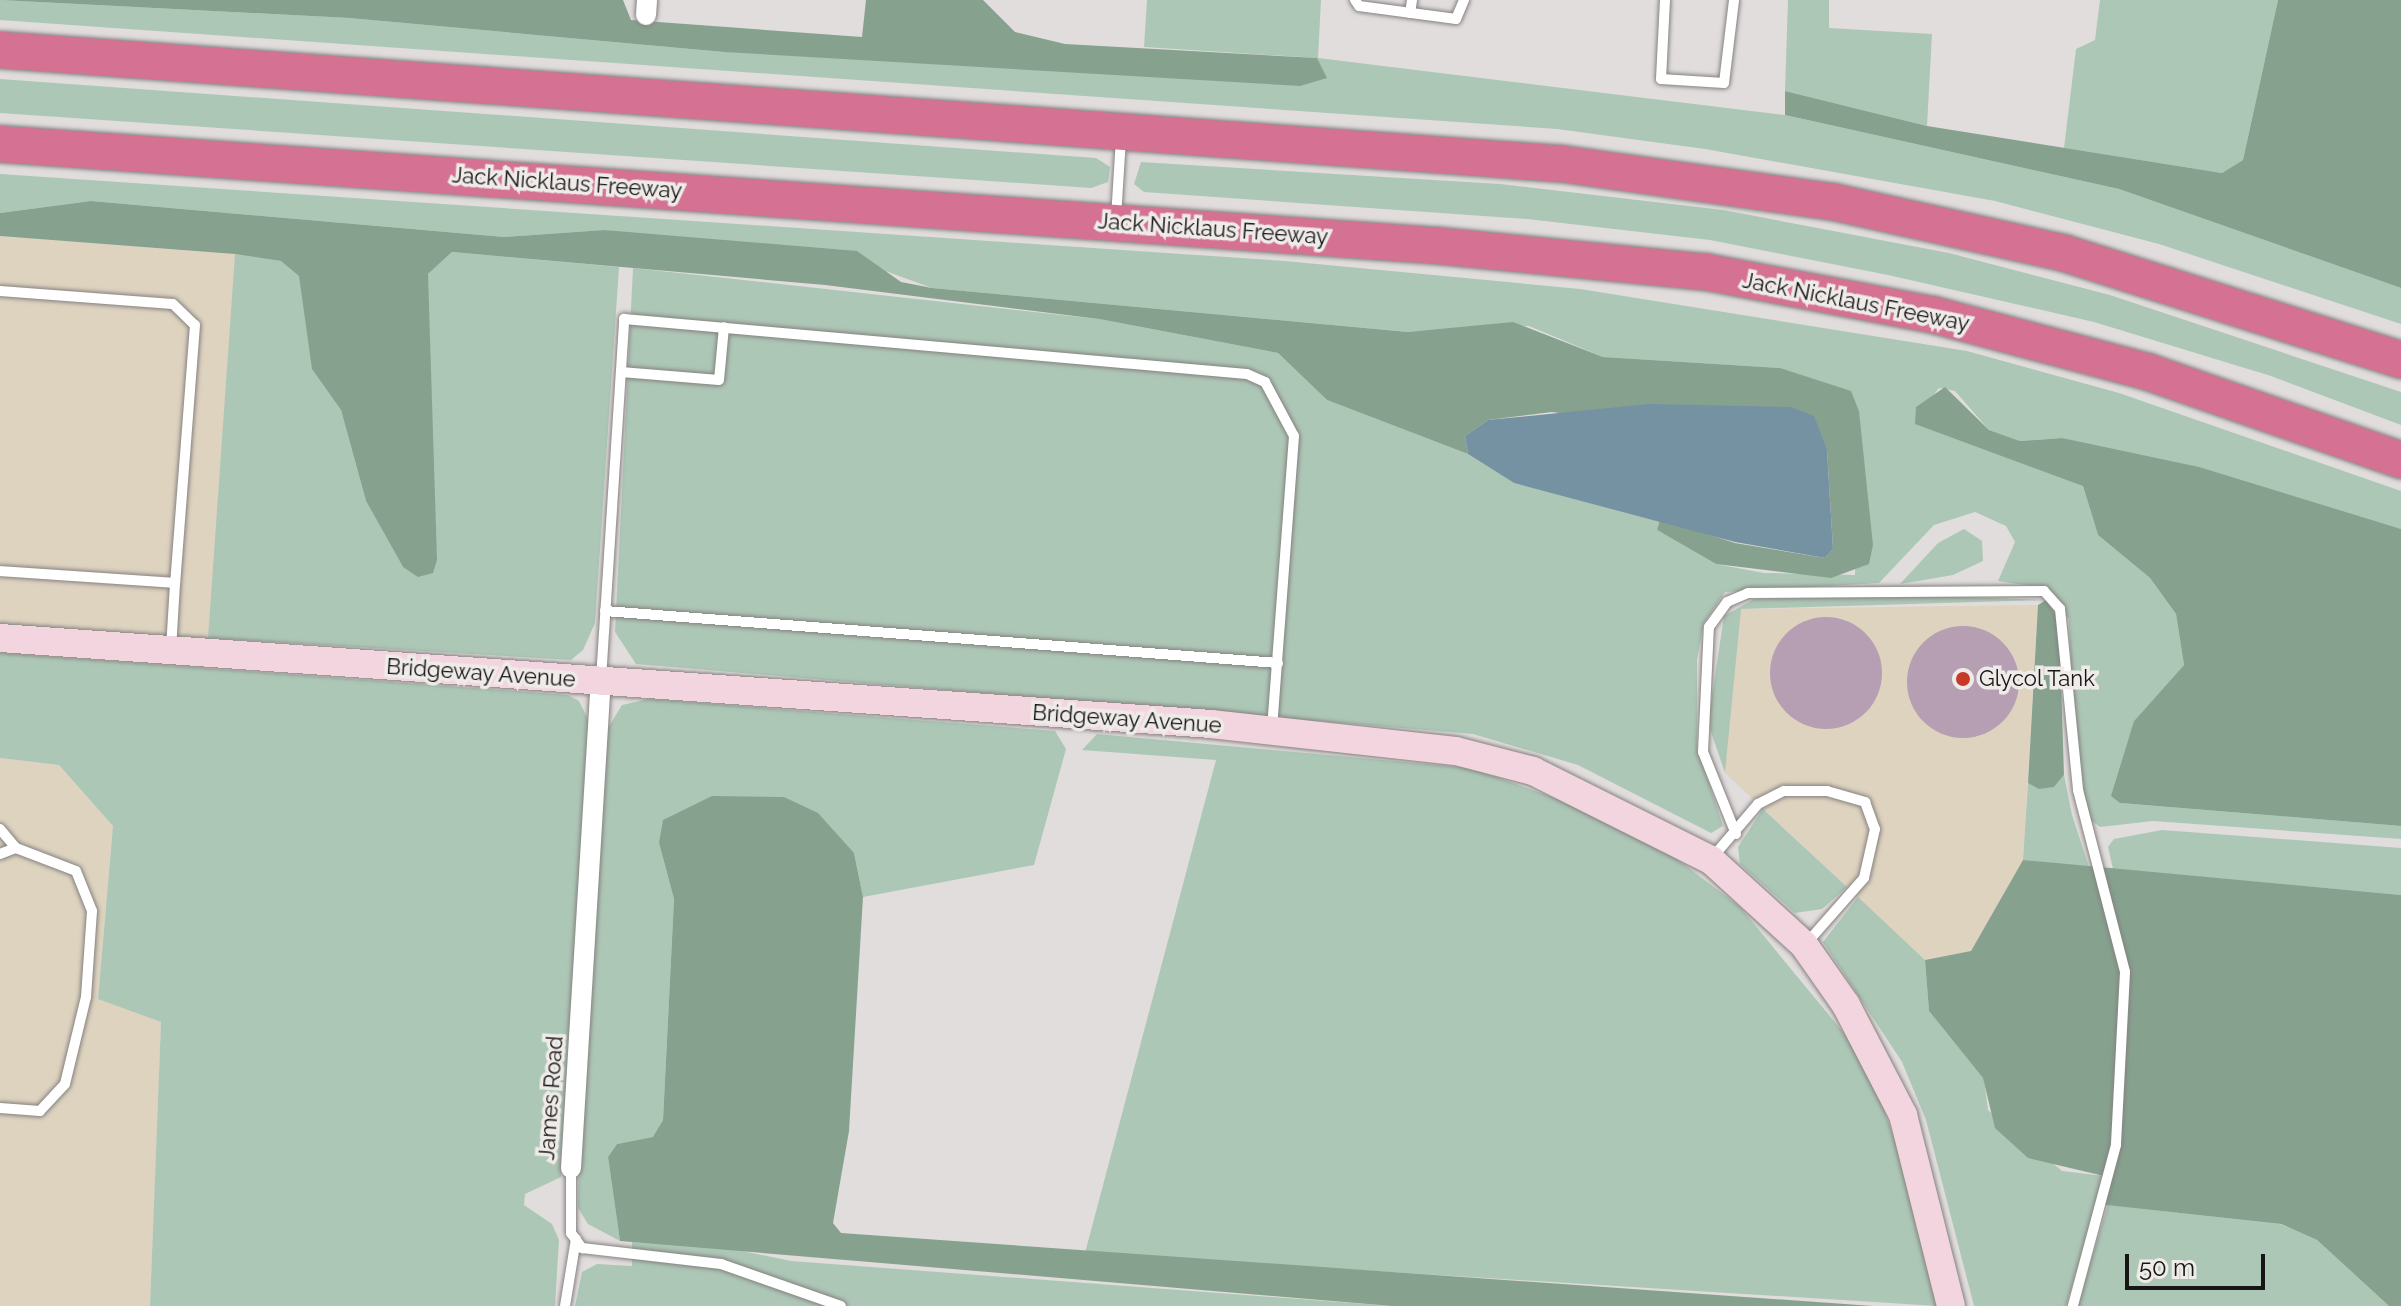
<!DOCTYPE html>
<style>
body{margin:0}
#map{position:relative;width:2401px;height:1306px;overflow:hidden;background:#e1dddc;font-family:Raleway,sans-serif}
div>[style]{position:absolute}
.industrial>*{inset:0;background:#ded3bf;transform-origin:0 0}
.green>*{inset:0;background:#adc7b6}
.forest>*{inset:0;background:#86a28f}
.water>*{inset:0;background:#7592a3}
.building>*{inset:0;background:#b69eb3}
.round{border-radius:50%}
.roads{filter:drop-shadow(0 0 2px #858281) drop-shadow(0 0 2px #858281)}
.lane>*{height:10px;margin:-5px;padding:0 5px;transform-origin:5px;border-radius:5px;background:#fff}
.street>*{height:20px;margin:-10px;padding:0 10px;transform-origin:10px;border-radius:10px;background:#fff}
.secondary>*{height:28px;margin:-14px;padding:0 14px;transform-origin:14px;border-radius:14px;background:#f2d5df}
.highway>*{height:36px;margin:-18px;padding:0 18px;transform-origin:18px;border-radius:18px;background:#d57293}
.dots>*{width:22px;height:22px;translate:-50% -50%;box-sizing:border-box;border:4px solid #eeebe9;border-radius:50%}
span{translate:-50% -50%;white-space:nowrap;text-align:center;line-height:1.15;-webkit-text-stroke:7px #eeebe9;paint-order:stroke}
.street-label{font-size:22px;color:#171515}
.poi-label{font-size:22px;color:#171515}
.left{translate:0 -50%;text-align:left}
.scale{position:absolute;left:2125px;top:1254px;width:140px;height:36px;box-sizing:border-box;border:4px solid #171515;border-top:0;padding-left:10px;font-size:24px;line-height:28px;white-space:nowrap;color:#171515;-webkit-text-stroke:6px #eeebe9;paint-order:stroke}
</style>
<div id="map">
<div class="industrial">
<i style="left:0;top:236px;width:236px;height:417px;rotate:4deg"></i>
<i style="clip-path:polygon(2038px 605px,2023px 860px,1971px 951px,1925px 960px,1725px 773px,1740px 609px)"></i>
<i style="clip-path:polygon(0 758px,59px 765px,113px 826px,98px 998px,161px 1022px,150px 1306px,0 1306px)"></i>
</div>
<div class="green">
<i style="clip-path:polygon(0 0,349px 18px,724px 52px,1317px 58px,1144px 47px,1147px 0,1321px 0,1318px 58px,1785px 115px,2119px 189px,2401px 288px,2401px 324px,2159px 244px,1995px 201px,1705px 149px,1557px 129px,0 20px)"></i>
<i style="clip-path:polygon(1788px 0,1829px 0,1829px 28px,1932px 34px,1927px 126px,1785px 91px)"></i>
<i style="clip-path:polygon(2100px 0,2278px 0,2243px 160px,2222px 173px,2064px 148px,2076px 49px,2095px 40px)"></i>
<i style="clip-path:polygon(0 79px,1096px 158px,1110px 167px,1108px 182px,1091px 188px,0 113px)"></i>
<i style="clip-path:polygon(1141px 162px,1500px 184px,1723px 210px,1949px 253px,2110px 295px,2401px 392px,2401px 425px,2271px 376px,2094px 322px,1888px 275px,1710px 240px,1527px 219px,1144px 192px,1134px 184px)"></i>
<i style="clip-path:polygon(0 174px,1285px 261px,1580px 289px,1967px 351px,2119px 393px,2401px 491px,2401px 529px,2062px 438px,2020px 441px,1989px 430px,1955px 391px,1939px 388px,1926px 405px,2083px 486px,2098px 535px,2150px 578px,2176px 614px,2184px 665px,2134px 721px,2120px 803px,2401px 826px,2401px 839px,2153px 821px,2100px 827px,2088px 818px,2075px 764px,2069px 619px,2045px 588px,1998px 581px,2015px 542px,2006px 526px,1975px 512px,1934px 525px,1879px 583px,1725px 592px,1704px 623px,1697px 659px,1697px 747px,1723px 826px,1711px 833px,1578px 765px,1473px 734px,636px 664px,615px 632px,633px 268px,1099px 319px,1278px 353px,1327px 400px,1468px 454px,1514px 483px,1660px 519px,1657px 530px,1716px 564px,1764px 573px,1855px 575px,1859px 411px,1780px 368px,1603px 357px,1529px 326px,1408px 332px,932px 288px,888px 272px,604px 230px,504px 237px,91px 201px,0 213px)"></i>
<i style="clip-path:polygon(452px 252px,619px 267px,595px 623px,583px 650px,571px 660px,208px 638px,235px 254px,281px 261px,300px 276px,313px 369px,341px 410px,366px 501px,403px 567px,428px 274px)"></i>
<i style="clip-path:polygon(1964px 529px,1982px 541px,1983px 561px,1953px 575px,1900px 584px,1938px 543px)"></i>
<i style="clip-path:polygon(1914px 595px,2046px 600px,1741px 609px,1725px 773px,1708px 723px,1724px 616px,1754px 599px)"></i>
<i style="clip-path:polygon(0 653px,568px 695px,579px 701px,590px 723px,561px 1177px,525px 1194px,524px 1205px,552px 1224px,559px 1240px,555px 1306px,150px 1306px,161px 1022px,98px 999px,113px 826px,59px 765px,0 758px)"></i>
<i style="clip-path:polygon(649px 699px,1055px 731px,1066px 749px,1034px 865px,863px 897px,854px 853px,659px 843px,674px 899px,663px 1120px,654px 1137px,617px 1144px,608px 1157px,620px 1241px,588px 1224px,578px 1208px,580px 1111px,608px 728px,622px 705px)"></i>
<i style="clip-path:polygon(1097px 734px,1471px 768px,1602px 815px,1677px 859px,1740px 907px,1847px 1037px,1884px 1109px,1912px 1190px,1938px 1306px,1085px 1253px,1216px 760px,1082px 750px)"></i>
<i style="clip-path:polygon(2064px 775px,2072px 815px,2089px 867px,2023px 860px,2028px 783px,2054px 787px)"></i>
<i style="clip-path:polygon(1763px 809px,1847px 887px,1822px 909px,1795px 913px,1740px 864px,1738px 847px)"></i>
<i style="clip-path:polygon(2162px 830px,2401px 848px,2401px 895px,2113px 869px,2108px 847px,2114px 839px)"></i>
<i style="clip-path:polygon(1858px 897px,1925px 960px,1929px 1011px,1984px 1079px,1988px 1110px,2062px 1171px,2105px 1176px,2066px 1306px,1974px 1306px,1926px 1120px,1902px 1062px,1823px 942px)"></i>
<i style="clip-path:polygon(2108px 1205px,2280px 1224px,2317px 1240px,2389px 1306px,2077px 1306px)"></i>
<i style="clip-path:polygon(632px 1242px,719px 1246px,791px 1261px,1392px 1306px,575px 1306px,582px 1272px,597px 1264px,632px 1266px)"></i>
</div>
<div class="forest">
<i style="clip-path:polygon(0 0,623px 0,631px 20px,862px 37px,866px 0,983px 0,1015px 32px,1065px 44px,1317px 58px,1327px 78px,1300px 86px,724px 52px,349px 18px)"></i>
<i style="clip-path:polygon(2278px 0,2401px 0,2401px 288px,2119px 189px,1785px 115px,1785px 91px,1927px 126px,2222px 173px,2243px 160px)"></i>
<i style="clip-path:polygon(91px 201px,504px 237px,604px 230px,857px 251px,901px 282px,932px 288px,1408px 332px,1513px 322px,1603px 357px,1780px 368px,1851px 391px,1859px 411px,1873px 545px,1869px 564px,1831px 578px,1716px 564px,1657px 530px,1660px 519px,1735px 543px,1825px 558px,1833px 549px,1827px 450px,1552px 412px,1488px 420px,1465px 436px,1468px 454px,1327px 400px,1278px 353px,1099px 319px,825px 285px,452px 252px,428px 274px,437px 560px,433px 573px,418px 577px,403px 567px,366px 501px,341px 410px,312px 369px,299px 276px,281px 261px,235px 254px,0 236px,0 213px)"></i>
<i style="clip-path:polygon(1945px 387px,1989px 430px,2020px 441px,2062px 438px,2199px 467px,2401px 529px,2401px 826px,2120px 803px,2111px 796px,2134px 721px,2184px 665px,2176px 614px,2150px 578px,2098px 535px,2083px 486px,1915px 424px,1916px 407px)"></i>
<i style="clip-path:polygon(2046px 600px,2059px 619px,2064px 775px,2054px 787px,2039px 789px,2028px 783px,2038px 605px)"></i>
<i style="clip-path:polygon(712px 796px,784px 797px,818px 813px,854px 853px,863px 897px,849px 1131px,833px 1223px,841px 1233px,1873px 1306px,1392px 1306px,620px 1241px,608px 1157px,617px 1144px,653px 1137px,663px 1120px,674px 899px,659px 843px,663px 820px)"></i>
<i style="clip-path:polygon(2023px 860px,2401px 895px,2401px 1306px,2389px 1306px,2317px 1240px,2281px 1224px,2097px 1204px,2104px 1176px,2028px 1158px,1995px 1128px,1983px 1078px,1929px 1011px,1925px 960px,1971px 951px)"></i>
</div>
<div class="water">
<i style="clip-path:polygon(1648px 404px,1791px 407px,1814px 416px,1827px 450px,1833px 549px,1825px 558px,1735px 542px,1514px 483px,1468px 454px,1465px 436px,1488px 420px)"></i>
</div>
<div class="building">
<i class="round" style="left:1770px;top:617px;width:112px;height:112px"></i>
<i class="round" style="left:1907px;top:626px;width:112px;height:112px"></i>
</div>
<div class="roads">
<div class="lane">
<i style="left:1355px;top:0;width:7px;rotate:56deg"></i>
<i style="left:1359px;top:6px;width:98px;rotate:7.6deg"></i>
<i style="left:1456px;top:19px;width:21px;rotate:-67deg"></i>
<i style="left:1665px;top:0;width:79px;rotate:92.9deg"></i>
<i style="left:1661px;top:79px;width:63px;rotate:3.6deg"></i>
<i style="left:1724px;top:83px;width:84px;rotate:-83.1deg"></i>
<i style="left:1410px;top:13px;width:13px;rotate:-81deg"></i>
<i style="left:1116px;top:218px;width:80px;rotate:-86.4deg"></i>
<i style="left:0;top:291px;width:173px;rotate:4.3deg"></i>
<i style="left:173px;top:304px;width:30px;rotate:44deg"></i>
<i style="left:195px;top:325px;width:259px;rotate:94.4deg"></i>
<i style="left:175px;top:583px;width:175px;rotate:-176.1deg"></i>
<i style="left:621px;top:372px;width:98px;rotate:4.7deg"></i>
<i style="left:719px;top:380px;width:53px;rotate:-84.6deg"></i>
<i style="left:605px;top:611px;width:675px;rotate:4.42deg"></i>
<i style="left:171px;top:649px;width:66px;rotate:-86.5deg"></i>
<i style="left:601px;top:679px;width:361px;rotate:-86.3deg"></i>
<i style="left:624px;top:319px;width:625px;rotate:5.05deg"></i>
<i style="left:1247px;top:374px;width:20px;rotate:24deg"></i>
<i style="left:1265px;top:382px;width:61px;rotate:61.8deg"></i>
<i style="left:1294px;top:436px;width:293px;rotate:94.3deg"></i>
<i style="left:0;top:829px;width:25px;rotate:50deg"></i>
<i style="left:16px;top:848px;width:64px;rotate:21deg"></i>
<i style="left:76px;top:871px;width:43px;rotate:68.2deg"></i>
<i style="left:92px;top:911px;width:86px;rotate:94deg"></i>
<i style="left:86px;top:997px;width:89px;rotate:103.6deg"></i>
<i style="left:65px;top:1084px;width:37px;rotate:133deg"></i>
<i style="left:40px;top:1111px;width:40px;rotate:-175.7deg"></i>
<i style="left:1736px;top:834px;width:88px;rotate:-111.9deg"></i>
<i style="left:1703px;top:752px;width:125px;rotate:-87.3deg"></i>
<i style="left:1709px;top:627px;width:31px;rotate:-54deg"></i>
<i style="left:1727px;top:602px;width:23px;rotate:-23deg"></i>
<i style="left:1748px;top:593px;width:296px;rotate:-0.4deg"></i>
<i style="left:2044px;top:591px;width:24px;rotate:48deg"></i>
<i style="left:2060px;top:609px;width:182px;rotate:84.3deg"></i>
<i style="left:2078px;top:790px;width:188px;rotate:75.5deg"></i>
<i style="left:2125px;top:972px;width:173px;rotate:93deg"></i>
<i style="left:2116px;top:1145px;width:167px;rotate:105deg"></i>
<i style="left:0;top:854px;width:17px;rotate:-21deg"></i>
<i style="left:1712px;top:858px;width:71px;rotate:-49.6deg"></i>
<i style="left:1758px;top:804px;width:29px;rotate:-27deg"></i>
<i style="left:1784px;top:791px;width:43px"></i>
<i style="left:1827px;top:791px;width:40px;rotate:16deg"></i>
<i style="left:1865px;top:802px;width:29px;rotate:70deg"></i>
<i style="left:1875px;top:829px;width:50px;rotate:102.7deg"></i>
<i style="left:1864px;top:878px;width:89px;rotate:131.4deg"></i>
<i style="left:571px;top:1168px;width:65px;rotate:90deg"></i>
<i style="left:571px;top:1233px;width:19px;rotate:54deg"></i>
<i style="left:582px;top:1248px;width:140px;rotate:6.6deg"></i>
<i style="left:721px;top:1264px;width:127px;rotate:19.3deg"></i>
<i style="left:565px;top:1306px;width:68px;rotate:-80.7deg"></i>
</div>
<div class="street">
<i style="left:646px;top:15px;width:15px;rotate:-86deg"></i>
<i style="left:571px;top:1168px;width:488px;rotate:-86.5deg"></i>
</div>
<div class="secondary">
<i style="left:0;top:638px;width:1214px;rotate:4.06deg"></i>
<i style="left:1211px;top:724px;width:246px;rotate:6.3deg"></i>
<i style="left:1456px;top:751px;width:80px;rotate:14.6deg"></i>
<i style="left:1533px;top:771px;width:199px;rotate:26.6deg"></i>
<i style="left:1711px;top:860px;width:126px;rotate:42.4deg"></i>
<i style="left:1804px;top:945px;width:73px;rotate:55deg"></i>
<i style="left:1846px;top:1005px;width:124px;rotate:62.6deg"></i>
<i style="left:1903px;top:1115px;width:197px;rotate:75.9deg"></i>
</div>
<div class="highway">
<i style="left:0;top:50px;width:1567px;rotate:4.17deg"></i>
<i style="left:1563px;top:164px;width:274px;rotate:8deg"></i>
<i style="left:1834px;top:202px;width:236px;rotate:12.5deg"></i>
<i style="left:2064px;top:253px;width:354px;rotate:17.6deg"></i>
<i style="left:0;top:144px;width:1444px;rotate:4.05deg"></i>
<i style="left:1440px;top:246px;width:267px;rotate:5.6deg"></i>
<i style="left:1706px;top:272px;width:232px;rotate:10.7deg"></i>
<i style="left:1934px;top:315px;width:221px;rotate:14.9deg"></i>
<i style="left:2148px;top:372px;width:268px;rotate:19.2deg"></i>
</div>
</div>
<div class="dots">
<i style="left:1963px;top:679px;background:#c63a27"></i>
</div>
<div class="street-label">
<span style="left:567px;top:183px;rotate:4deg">Jack Nicklaus Freeway</span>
<span style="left:1213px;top:229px;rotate:4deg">Jack Nicklaus Freeway</span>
<span style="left:1856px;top:302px;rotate:11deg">Jack Nicklaus Freeway</span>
<span style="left:481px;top:673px;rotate:4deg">Bridgeway Avenue</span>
<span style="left:1127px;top:719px;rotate:4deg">Bridgeway Avenue</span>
<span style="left:551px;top:1098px;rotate:-86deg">James Road</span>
</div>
<div class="poi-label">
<span class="left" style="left:1979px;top:679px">Glycol Tank</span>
</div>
<div class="scale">50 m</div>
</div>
